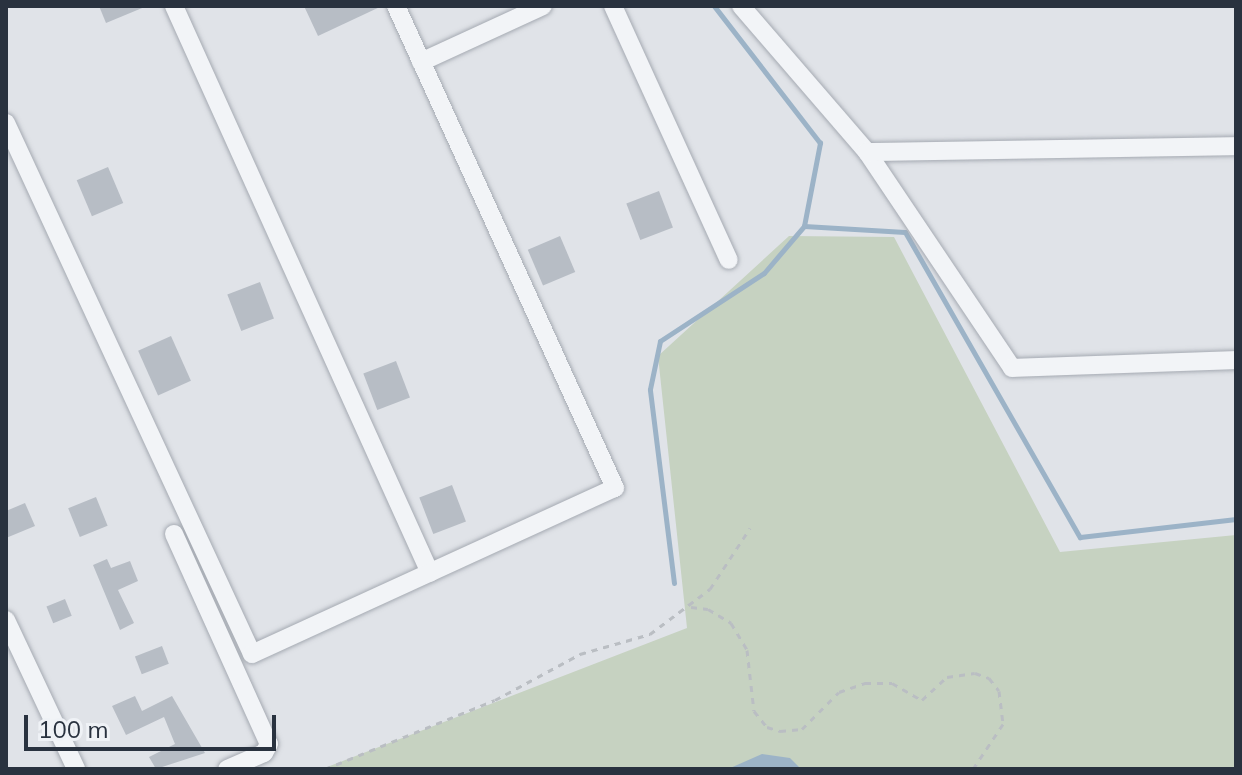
<!DOCTYPE html>
<style>
body{margin:0}
#map{position:relative;width:1242px;height:775px;overflow:hidden;background:#e0e3e8;font-family:Mulish,sans-serif}
div>[style]{position:absolute}
.green>*{inset:0;background:#c6d2c1}
.water>*{inset:0;background:#9cb3c7}
.stream>*{height:5px;margin:-2.5px;padding:0 2.5px;transform-origin:2.5px;border-radius:2.5px;background:#9cb3c7}
.building>*{inset:0;background:#b7bdc5;transform-origin:0 0}
.path>*{height:3px;margin-top:-1.5px;transform-origin:0;background:repeating-linear-gradient(90deg,#babec3 0 6px,transparent 0 12px)}
.roads{filter:drop-shadow(0 0 2px #a5aab2) drop-shadow(0 0 2px #a5aab2)}
.street>*{height:18px;margin:-9px;padding:0 9px;transform-origin:9px;border-radius:9px;background:#f2f4f7}
span{translate:-50% -50%;white-space:nowrap;text-align:center;line-height:1.15;-webkit-text-stroke:6px #eff2f6;paint-order:stroke}
.frame{position:absolute;inset:0;border:8px solid #29323f;pointer-events:none}
.scale{position:absolute;left:24px;top:715px;width:252px;height:36px;box-sizing:border-box;border:4px solid #29323f;border-top:0;padding-left:10px;font-size:24px;line-height:28px;white-space:nowrap;color:#29323f;-webkit-text-stroke:6px #eff2f6;paint-order:stroke}
</style>
<div id="map">
<div class="green">
<i style="clip-path:polygon(789px 236px,894px 237px,1060px 552px,1236px 535px,1236px 769px,322px 769px,687px 628px,658px 356px)"></i>
</div>
<div class="water">
<i style="clip-path:polygon(762px 754px,790px 758px,801px 769px,728px 769px)"></i>
</div>
<div class="stream">
<i style="left:804px;top:226px;width:101px;rotate:3.4deg"></i>
<i style="left:905px;top:232px;width:352px;rotate:60.2deg"></i>
<i style="left:1080px;top:537px;width:157px;rotate:-6.6deg"></i>
<i style="left:674px;top:583px;width:195px;rotate:-97.1deg"></i>
<i style="left:650px;top:389px;width:49px;rotate:-78.2deg"></i>
<i style="left:660px;top:341px;width:124px;rotate:-33.2deg"></i>
<i style="left:764px;top:273px;width:62px;rotate:-49.6deg"></i>
<i style="left:804px;top:226px;width:85px;rotate:-79.1deg"></i>
<i style="left:820px;top:143px;width:173px;rotate:-127.7deg"></i>
</div>
<div class="building">
<i style="clip-path:polygon(99px 6px,147px 6px,106px 23px)"></i>
<i style="clip-path:polygon(304px 6px,382px 6px,318px 36px)"></i>
<i style="left:108px;top:167px;width:39px;height:34px;rotate:67deg"></i>
<i style="left:659px;top:191px;width:39px;height:35px;rotate:69deg"></i>
<i style="left:560px;top:236px;width:39px;height:35px;rotate:67deg"></i>
<i style="left:260px;top:282px;width:39px;height:35px;rotate:69deg"></i>
<i style="left:171px;top:336px;width:49px;height:36px;rotate:66deg"></i>
<i style="left:396px;top:361px;width:39px;height:35px;rotate:69deg"></i>
<i style="left:452px;top:485px;width:39px;height:35px;rotate:69deg"></i>
<i style="left:96px;top:497px;width:31px;height:30px;rotate:68deg"></i>
<i style="clip-path:polygon(25px 503px,35px 526px,6px 538px,6px 511px)"></i>
<i style="clip-path:polygon(107px 559px,111px 568px,130px 561px,138px 581px,118px 590px,134px 623px,120px 630px,93px 565px)"></i>
<i style="left:65px;top:599px;width:18px;height:20px;rotate:68deg"></i>
<i style="left:162px;top:646px;width:19px;height:29px;rotate:69deg"></i>
<i style="clip-path:polygon(135px 696px,142px 711px,172px 696px,205px 753px,156px 769px,149px 757px,175px 744px,164px 717px,126px 735px,112px 706px)"></i>
</div>
<div class="path">
<i style="left:691px;top:607px;width:17px;rotate:7deg"></i>
<i style="left:708px;top:609px;width:27px;rotate:31deg"></i>
<i style="left:731px;top:623px;width:31px;rotate:59deg"></i>
<i style="left:747px;top:650px;width:61px;rotate:83.5deg"></i>
<i style="left:754px;top:711px;width:21px;rotate:51deg"></i>
<i style="left:767px;top:727px;width:14px;rotate:17deg"></i>
<i style="left:780px;top:731px;width:22px;rotate:-5deg"></i>
<i style="left:802px;top:729px;width:52px;rotate:-45deg"></i>
<i style="left:839px;top:692px;width:28px;rotate:-19deg"></i>
<i style="left:865px;top:683px;width:27px"></i>
<i style="left:892px;top:683px;width:34px;rotate:30deg"></i>
<i style="left:922px;top:700px;width:34px;rotate:-43deg"></i>
<i style="left:947px;top:677px;width:28px;rotate:-8deg"></i>
<i style="left:975px;top:673px;width:15px;rotate:20deg"></i>
<i style="left:989px;top:678px;width:16px;rotate:52deg"></i>
<i style="left:999px;top:691px;width:33px;rotate:83deg"></i>
<i style="left:1003px;top:724px;width:54px;rotate:123.7deg"></i>
<i style="left:325px;top:769px;width:183px;rotate:-22.1deg"></i>
<i style="left:495px;top:700px;width:97px;rotate:-28.4deg"></i>
<i style="left:580px;top:654px;width:73px;rotate:-15.9deg"></i>
<i style="left:650px;top:634px;width:75px;rotate:-36.9deg"></i>
<i style="left:710px;top:589px;width:73px;rotate:-56.7deg"></i>
</div>
<div class="roads">
<div class="street">
<i style="left:174px;top:6px;width:622px;rotate:65.7deg"></i>
<i style="left:613px;top:6px;width:279px;rotate:65.5deg"></i>
<i style="left:741px;top:6px;width:193px;rotate:49.2deg"></i>
<i style="left:867px;top:152px;width:260px;rotate:56.1deg"></i>
<i style="left:1012px;top:368px;width:224px;rotate:-2deg"></i>
<i style="left:421px;top:62px;width:134px;rotate:-24.7deg"></i>
<i style="left:6px;top:123px;width:585px;rotate:65.14deg"></i>
<i style="left:252px;top:654px;width:399px;rotate:-24.6deg"></i>
<i style="left:615px;top:488px;width:529px;rotate:-114.43deg"></i>
<i style="left:867px;top:152px;width:369px;rotate:-0.9deg"></i>
<i style="left:174px;top:534px;width:230px;rotate:65.7deg"></i>
<i style="left:269px;top:744px;width:10px;rotate:119deg"></i>
<i style="left:264px;top:753px;width:40px;rotate:156.6deg"></i>
<i style="left:6px;top:620px;width:165px;rotate:64.8deg"></i>
</div>
</div>
<div class="frame"></div>
<div class="scale">100 m</div>
</div>
